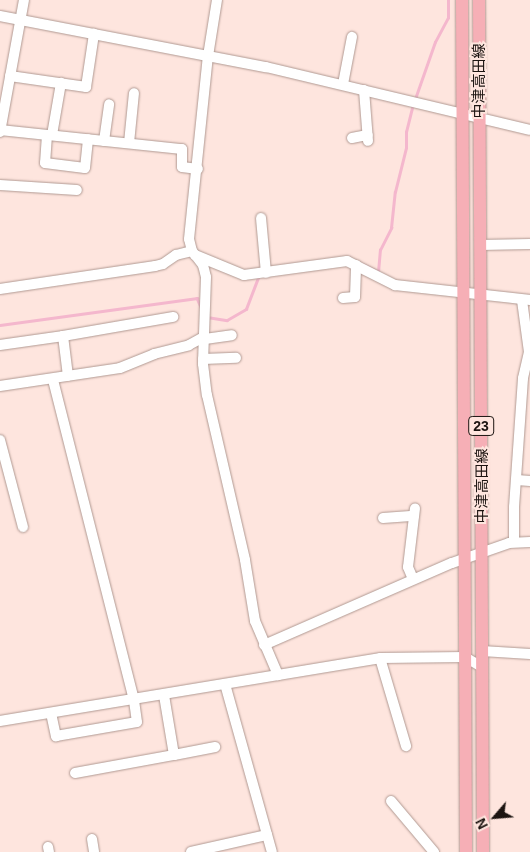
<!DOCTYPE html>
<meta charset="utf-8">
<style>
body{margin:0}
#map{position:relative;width:530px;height:852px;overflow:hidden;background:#fee5de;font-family:Arial,"Noto Sans JP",sans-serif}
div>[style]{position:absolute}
.stream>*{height:2.5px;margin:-1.25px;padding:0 1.25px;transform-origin:1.25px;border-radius:1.25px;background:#f4b7cd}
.roads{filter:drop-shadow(0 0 1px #b09992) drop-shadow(0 0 1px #b09992)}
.minor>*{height:10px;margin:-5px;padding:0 5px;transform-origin:5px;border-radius:5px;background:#fff}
.major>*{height:12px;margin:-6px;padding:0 6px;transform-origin:6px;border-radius:6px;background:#f6afb6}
span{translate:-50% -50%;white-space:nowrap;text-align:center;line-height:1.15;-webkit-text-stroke:4px #fee5de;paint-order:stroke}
.shield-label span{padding:1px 4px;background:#fee5de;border:1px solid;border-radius:4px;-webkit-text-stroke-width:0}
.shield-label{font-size:14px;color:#1c1411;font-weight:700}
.street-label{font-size:15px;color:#1c1411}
.north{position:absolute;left:470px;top:792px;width:50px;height:50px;-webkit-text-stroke:4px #fee5de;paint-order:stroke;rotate:243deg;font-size:14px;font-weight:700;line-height:20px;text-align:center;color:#1c1411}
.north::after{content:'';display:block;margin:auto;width:18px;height:22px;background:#1c1411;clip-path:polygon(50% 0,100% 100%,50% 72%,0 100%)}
</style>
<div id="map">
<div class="stream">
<i style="left:415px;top:99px;width:60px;rotate:-70.7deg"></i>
<i style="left:435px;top:42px;width:27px;rotate:-62deg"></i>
<i style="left:448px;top:18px;width:18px;rotate:-90deg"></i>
<i style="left:362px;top:264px;width:14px;rotate:25deg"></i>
<i style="left:378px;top:272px;width:22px;rotate:-85deg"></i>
<i style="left:380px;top:250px;width:25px;rotate:-63deg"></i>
<i style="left:391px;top:228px;width:36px;rotate:-84deg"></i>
<i style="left:395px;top:192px;width:45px;rotate:-76deg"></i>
<i style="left:406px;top:148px;width:16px;rotate:-90deg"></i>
<i style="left:406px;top:132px;width:29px;rotate:-76deg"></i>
<i style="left:207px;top:317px;width:20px;rotate:9deg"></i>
<i style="left:227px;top:320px;width:22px;rotate:-30deg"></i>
<i style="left:246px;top:309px;width:34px;rotate:-69deg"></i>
<i style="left:0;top:325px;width:199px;rotate:-7.8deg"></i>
<i style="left:197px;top:298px;width:10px;rotate:66deg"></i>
</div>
<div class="roads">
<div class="minor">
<i style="left:0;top:16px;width:271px;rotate:10.9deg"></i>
<i style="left:266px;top:67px;width:271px;rotate:13.4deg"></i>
<i style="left:10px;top:76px;width:77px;rotate:8.2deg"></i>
<i style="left:86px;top:87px;width:54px;rotate:-81.4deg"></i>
<i style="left:343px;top:84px;width:48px;rotate:-79.2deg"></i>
<i style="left:364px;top:90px;width:51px;rotate:85.5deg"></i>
<i style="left:0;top:130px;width:183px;rotate:6deg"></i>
<i style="left:182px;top:149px;width:18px;rotate:90deg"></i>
<i style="left:182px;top:167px;width:16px;rotate:7deg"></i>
<i style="left:0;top:132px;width:134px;rotate:-79.7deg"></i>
<i style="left:47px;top:135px;width:28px;rotate:94deg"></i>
<i style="left:45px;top:163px;width:40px;rotate:7.1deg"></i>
<i style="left:85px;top:168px;width:29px;rotate:-84deg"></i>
<i style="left:52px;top:135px;width:53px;rotate:-80.2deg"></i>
<i style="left:352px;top:138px;width:16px;rotate:-11deg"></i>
<i style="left:104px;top:141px;width:37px;rotate:-82deg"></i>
<i style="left:129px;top:143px;width:50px;rotate:-84.3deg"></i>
<i style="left:0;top:185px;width:77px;rotate:3.7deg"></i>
<i style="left:261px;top:218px;width:55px;rotate:84.8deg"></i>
<i style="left:480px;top:245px;width:50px;rotate:-1.1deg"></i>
<i style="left:192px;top:251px;width:12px;rotate:-104deg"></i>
<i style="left:189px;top:239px;width:184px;rotate:-84.1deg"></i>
<i style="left:208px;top:56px;width:57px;rotate:-80.9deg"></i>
<i style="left:196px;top:256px;width:11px;rotate:52deg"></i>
<i style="left:203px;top:265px;width:12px;rotate:76deg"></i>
<i style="left:206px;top:277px;width:87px;rotate:92deg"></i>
<i style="left:203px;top:364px;width:31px;rotate:83deg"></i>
<i style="left:207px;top:395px;width:169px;rotate:77deg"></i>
<i style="left:245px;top:560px;width:62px;rotate:80.7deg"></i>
<i style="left:255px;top:621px;width:59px;rotate:66.9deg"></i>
<i style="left:0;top:289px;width:157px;rotate:-8.4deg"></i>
<i style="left:155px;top:266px;width:8px;rotate:-14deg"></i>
<i style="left:163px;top:264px;width:16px;rotate:-35deg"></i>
<i style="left:176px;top:255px;width:16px;rotate:-14deg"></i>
<i style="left:192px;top:251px;width:5px;rotate:53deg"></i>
<i style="left:195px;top:255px;width:53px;rotate:22.2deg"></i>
<i style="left:244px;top:275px;width:104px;rotate:-7.7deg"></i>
<i style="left:347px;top:261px;width:54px;rotate:26.6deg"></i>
<i style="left:395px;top:285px;width:136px;rotate:6.3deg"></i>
<i style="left:343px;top:298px;width:12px;rotate:-5deg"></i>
<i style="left:355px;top:297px;width:32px;rotate:-88deg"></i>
<i style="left:63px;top:336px;width:112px;rotate:-9.8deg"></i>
<i style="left:205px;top:339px;width:27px;rotate:-8deg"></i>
<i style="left:0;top:345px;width:64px;rotate:-8.1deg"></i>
<i style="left:63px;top:336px;width:40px;rotate:82.9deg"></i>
<i style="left:203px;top:359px;width:33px;rotate:-2deg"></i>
<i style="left:0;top:386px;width:121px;rotate:-8.5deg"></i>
<i style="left:120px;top:368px;width:37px;rotate:-22deg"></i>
<i style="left:154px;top:354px;width:36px;rotate:-14deg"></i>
<i style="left:189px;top:345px;width:18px;rotate:-29deg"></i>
<i style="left:0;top:440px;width:90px;rotate:75.2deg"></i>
<i style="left:517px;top:480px;width:13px;rotate:4deg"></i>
<i style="left:383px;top:518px;width:31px;rotate:-4deg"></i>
<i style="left:514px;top:542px;width:35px;rotate:-90deg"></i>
<i style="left:514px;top:507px;width:129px;rotate:-86deg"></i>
<i style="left:523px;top:378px;width:27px;rotate:-77deg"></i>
<i style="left:529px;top:352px;width:52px;rotate:-97.7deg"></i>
<i style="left:413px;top:579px;width:13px;rotate:-113deg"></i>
<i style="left:408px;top:567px;width:59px;rotate:-83.2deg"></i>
<i style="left:264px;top:645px;width:205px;rotate:-23.6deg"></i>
<i style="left:452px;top:563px;width:60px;rotate:-19.3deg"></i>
<i style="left:509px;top:543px;width:21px;rotate:-3deg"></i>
<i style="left:482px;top:651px;width:48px;rotate:3.6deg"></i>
<i style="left:380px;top:658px;width:92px;rotate:73.5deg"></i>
<i style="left:225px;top:684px;width:174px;rotate:74.4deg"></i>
<i style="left:51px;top:713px;width:24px;rotate:78deg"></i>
<i style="left:56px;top:736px;width:82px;rotate:-9.8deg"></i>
<i style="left:137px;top:722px;width:22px;rotate:-98deg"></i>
<i style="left:134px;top:700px;width:331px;rotate:-104.2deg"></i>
<i style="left:0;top:721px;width:386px;rotate:-9.4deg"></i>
<i style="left:381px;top:658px;width:84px;rotate:-0.7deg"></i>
<i style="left:465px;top:657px;width:21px;rotate:31deg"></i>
<i style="left:174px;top:755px;width:42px;rotate:-11deg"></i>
<i style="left:75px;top:773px;width:101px;rotate:-10.3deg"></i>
<i style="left:174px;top:755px;width:61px;rotate:-99.5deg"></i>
<i style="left:391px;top:801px;width:67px;rotate:49.9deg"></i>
<i style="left:92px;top:839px;width:13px;rotate:81deg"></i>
<i style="left:48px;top:847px;width:5px;rotate:79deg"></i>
<i style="left:191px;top:852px;width:78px;rotate:-12.6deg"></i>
</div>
<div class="major">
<i style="left:462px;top:0;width:852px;rotate:89.73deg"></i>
<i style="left:479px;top:0;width:852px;rotate:89.73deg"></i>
</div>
</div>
<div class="shield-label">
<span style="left:481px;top:426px">23</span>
</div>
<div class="street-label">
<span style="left:479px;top:81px;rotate:-90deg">中津高田線</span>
<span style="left:482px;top:486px;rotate:-90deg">中津高田線</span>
</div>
<div class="north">N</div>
</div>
